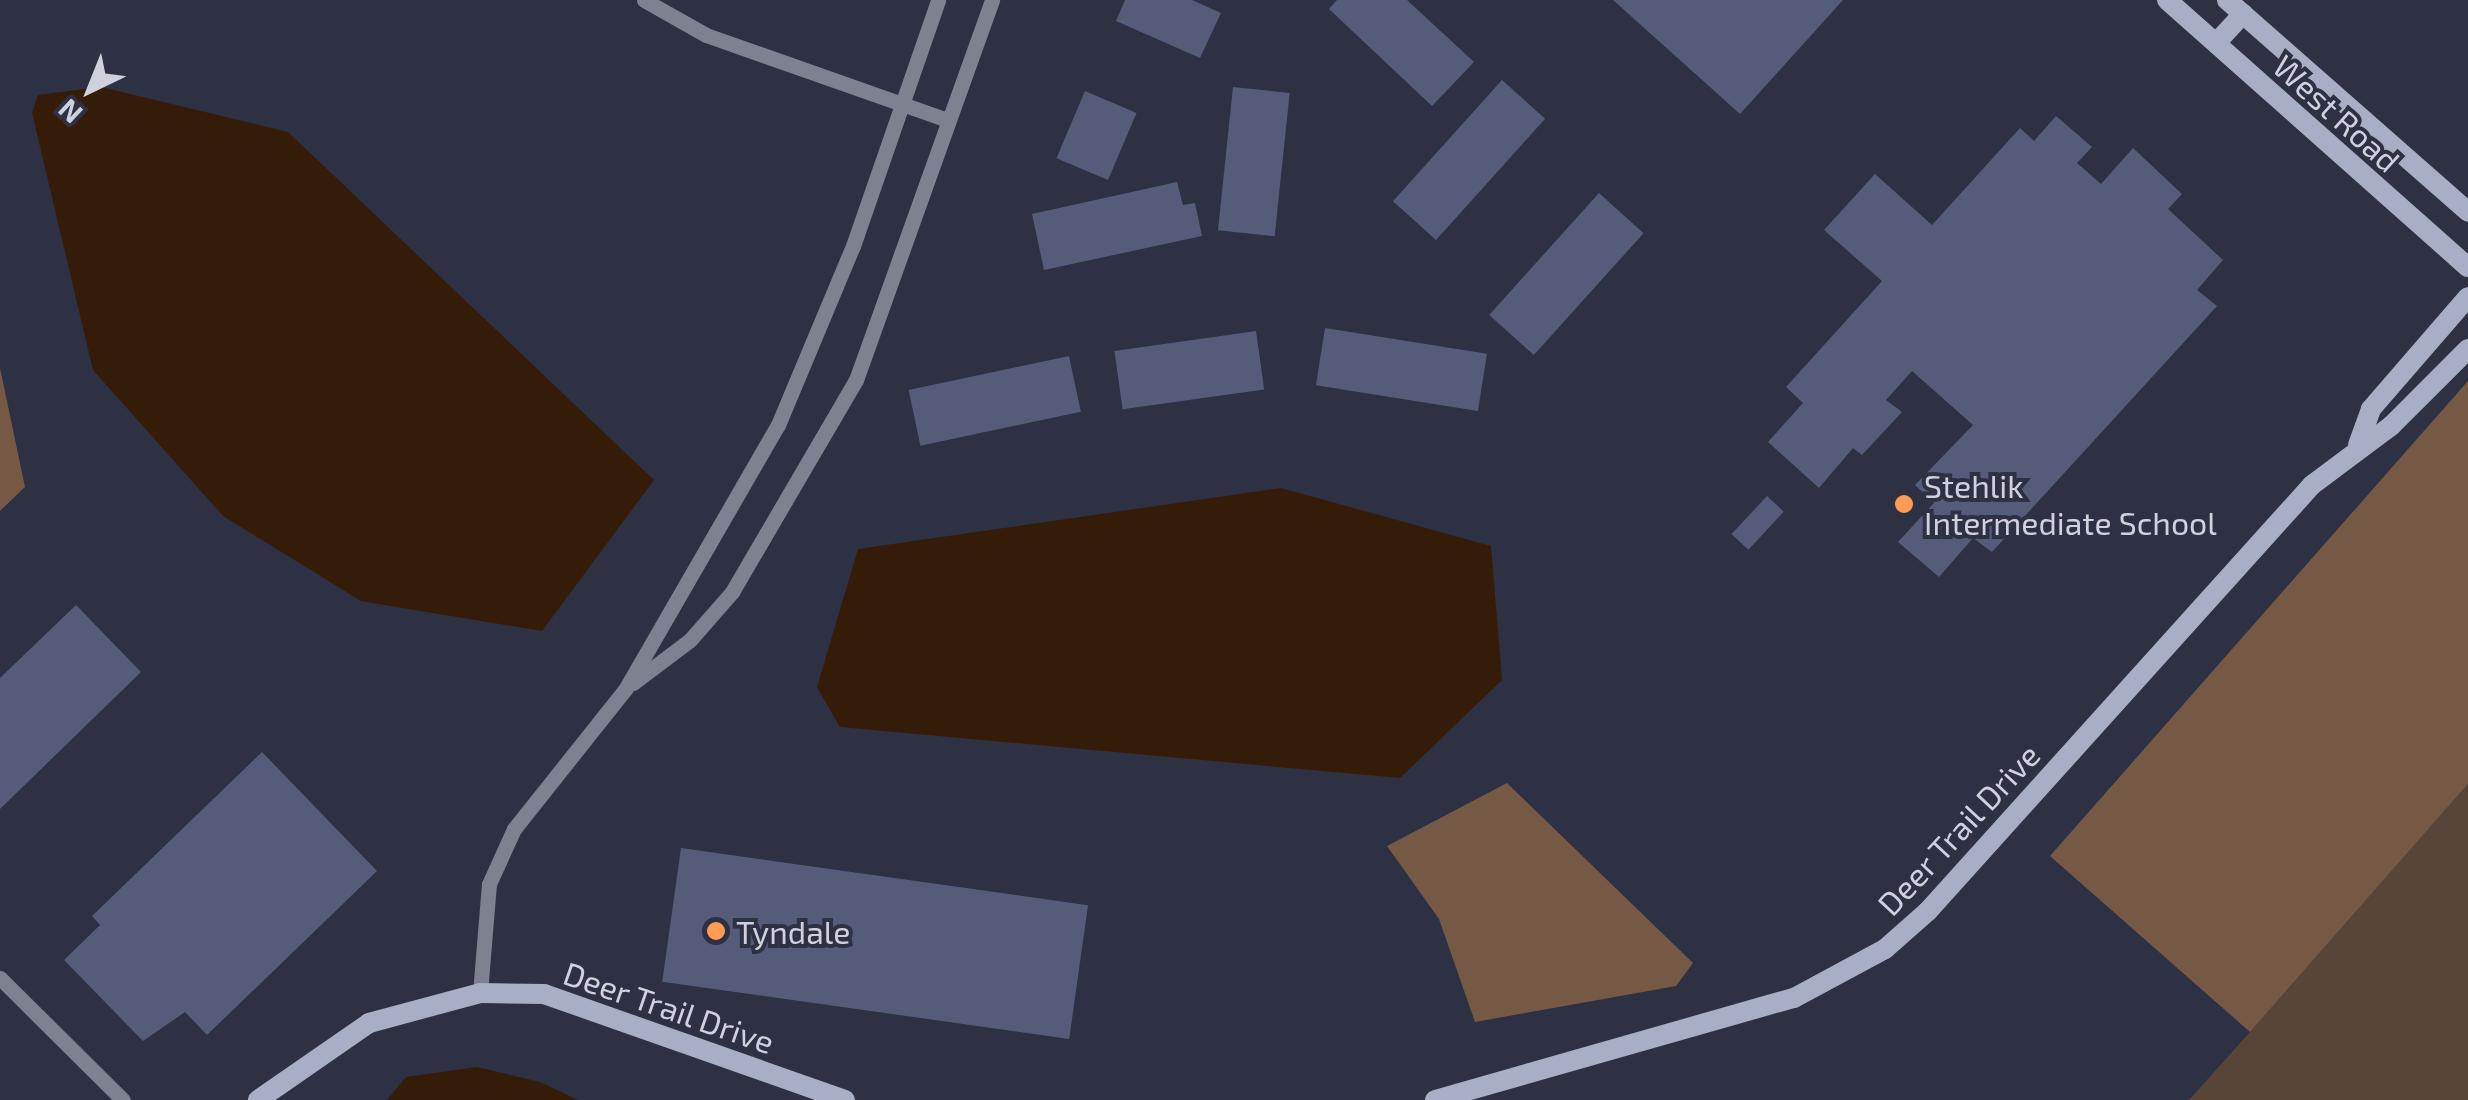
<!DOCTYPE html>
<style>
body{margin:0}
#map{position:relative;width:2468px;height:1100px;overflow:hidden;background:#2d3143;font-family:"Exo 2",sans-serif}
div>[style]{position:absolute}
.green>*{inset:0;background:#584538}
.forest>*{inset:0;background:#765945}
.water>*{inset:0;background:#351c09}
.building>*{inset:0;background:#555c7a;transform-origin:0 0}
.street>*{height:15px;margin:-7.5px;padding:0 7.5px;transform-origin:7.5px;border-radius:7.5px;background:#7e8190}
.secondary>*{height:20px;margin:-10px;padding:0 10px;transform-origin:10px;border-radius:10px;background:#a8aec5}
.dots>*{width:28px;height:28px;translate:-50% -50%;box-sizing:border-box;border:5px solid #2d3143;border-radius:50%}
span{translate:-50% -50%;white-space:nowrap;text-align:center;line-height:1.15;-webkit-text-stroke:8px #2d3143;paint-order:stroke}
.street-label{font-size:32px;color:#cfd2dd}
.poi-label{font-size:32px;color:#cfd2dd}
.left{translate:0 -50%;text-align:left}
.north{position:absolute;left:40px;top:40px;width:100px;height:100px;-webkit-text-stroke:8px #2d3143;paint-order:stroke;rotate:223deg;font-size:28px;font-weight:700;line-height:40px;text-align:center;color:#cfd2dd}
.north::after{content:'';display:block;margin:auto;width:35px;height:45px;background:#cfd2dd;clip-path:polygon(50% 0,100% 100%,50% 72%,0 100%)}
</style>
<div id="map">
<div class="green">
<i style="clip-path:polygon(2468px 784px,2468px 1100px,2189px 1100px,2250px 1032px)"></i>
</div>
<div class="forest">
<i style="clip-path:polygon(0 368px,25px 487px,0 511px)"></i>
<i style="clip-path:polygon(2468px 381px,2468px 784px,2250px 1032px,2050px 856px)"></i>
<i style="clip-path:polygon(1507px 783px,1693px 963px,1676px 986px,1475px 1022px,1439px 919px,1387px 846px)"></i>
</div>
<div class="water">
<i style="clip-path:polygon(101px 87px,288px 132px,654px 480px,542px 631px,361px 601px,223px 516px,93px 370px,32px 113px,38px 95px)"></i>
<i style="clip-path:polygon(1281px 488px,1491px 546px,1502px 680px,1400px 778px,840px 727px,817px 687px,858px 549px)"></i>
<i style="clip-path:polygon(477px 1067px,540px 1082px,578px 1100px,387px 1100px,406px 1077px)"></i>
</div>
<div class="building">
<i style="clip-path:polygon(1125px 0,1192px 0,1221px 13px,1200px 58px,1116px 21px)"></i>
<i style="clip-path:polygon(1337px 0,1407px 0,1474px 62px,1432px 106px,1329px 9px)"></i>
<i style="clip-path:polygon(1613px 0,1843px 0,1740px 114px)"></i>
<i style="left:1502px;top:80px;width:58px;height:163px;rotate:42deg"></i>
<i style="left:1233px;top:87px;width:57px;height:144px;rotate:6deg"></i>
<i style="left:1085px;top:91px;width:56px;height:73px;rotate:23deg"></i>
<i style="clip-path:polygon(2056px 116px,2092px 147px,2077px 163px,2101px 184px,2133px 148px,2182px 194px,2168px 209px,2223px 260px,2197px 290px,2217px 306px,1992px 552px,1973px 538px,1939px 577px,1898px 542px,1934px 503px,1915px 485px,1973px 425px,1912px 371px,1886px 400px,1902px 412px,1862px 455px,1853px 448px,1819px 488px,1768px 442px,1803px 403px,1786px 387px,1882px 281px,1824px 230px,1875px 174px,1932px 225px,2020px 128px,2034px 141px)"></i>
<i style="clip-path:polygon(1177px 182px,1183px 205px,1195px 203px,1202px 236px,1044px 270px,1032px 214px)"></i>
<i style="left:1599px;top:193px;width:60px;height:164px;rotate:42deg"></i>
<i style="left:1325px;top:328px;width:164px;height:58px;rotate:9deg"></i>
<i style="left:1256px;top:331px;width:59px;height:143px;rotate:82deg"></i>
<i style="left:1069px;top:356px;width:57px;height:164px;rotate:78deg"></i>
<i style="left:1767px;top:496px;width:23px;height:52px;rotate:43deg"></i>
<i style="clip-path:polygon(76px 605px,141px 672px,0 809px,0 678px)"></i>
<i style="clip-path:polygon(262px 752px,377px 871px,207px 1035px,185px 1012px,143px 1041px,64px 960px,100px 925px,92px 916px)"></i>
<i style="left:681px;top:848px;width:411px;height:135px;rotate:8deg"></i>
</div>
<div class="street">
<i style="left:644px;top:0;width:71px;rotate:29.4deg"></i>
<i style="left:706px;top:35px;width:256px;rotate:19.4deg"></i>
<i style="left:633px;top:683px;width:71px;rotate:-37deg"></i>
<i style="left:690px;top:640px;width:64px;rotate:-48.8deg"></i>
<i style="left:732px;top:592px;width:246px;rotate:-59.7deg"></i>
<i style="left:856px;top:380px;width:404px;rotate:-70.3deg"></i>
<i style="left:0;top:978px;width:173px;rotate:44.8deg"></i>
<i style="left:480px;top:993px;width:109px;rotate:-85.3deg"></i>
<i style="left:489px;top:884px;width:60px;rotate:-65.6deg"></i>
<i style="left:514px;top:829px;width:180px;rotate:-51.5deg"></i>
<i style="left:626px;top:688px;width:304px;rotate:-60deg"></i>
<i style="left:778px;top:425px;width:194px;rotate:-67.3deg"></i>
<i style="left:853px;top:246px;width:260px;rotate:-70.9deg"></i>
</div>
<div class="secondary">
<i style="left:2167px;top:0;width:402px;rotate:41.6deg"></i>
<i style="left:2227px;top:0;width:321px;rotate:41.3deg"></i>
<i style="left:2216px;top:43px;width:40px;rotate:-47deg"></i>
<i style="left:2358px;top:445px;width:38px;rotate:-70deg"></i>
<i style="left:2371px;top:409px;width:148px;rotate:-49.1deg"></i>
<i style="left:258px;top:1100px;width:135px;rotate:-34.7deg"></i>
<i style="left:369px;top:1023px;width:115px;rotate:-15.1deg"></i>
<i style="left:480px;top:993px;width:64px;rotate:0.9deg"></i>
<i style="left:544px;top:994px;width:319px;rotate:19.4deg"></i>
<i style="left:1435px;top:1100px;width:373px;rotate:-15.9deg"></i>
<i style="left:1794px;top:998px;width:103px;rotate:-28.3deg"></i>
<i style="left:1885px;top:949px;width:57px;rotate:-41.5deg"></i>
<i style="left:1928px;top:911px;width:574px;rotate:-47.97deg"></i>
<i style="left:2312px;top:485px;width:99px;rotate:-36.8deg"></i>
<i style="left:2391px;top:426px;width:109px;rotate:-45deg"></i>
</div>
<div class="dots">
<i style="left:1904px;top:504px;background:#fd9d55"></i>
<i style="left:716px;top:931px;background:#fd9d55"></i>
</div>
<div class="street-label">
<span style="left:2337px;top:113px;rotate:42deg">West Road</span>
<span style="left:1958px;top:829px;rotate:-47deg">Deer Trail Drive</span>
<span style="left:669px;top:1007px;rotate:19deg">Deer Trail Drive</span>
</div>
<div class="poi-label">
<span class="left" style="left:1924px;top:504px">Stehlik<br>Intermediate School</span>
<span class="left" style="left:736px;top:931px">Tyndale</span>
</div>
<div class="north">N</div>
</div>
